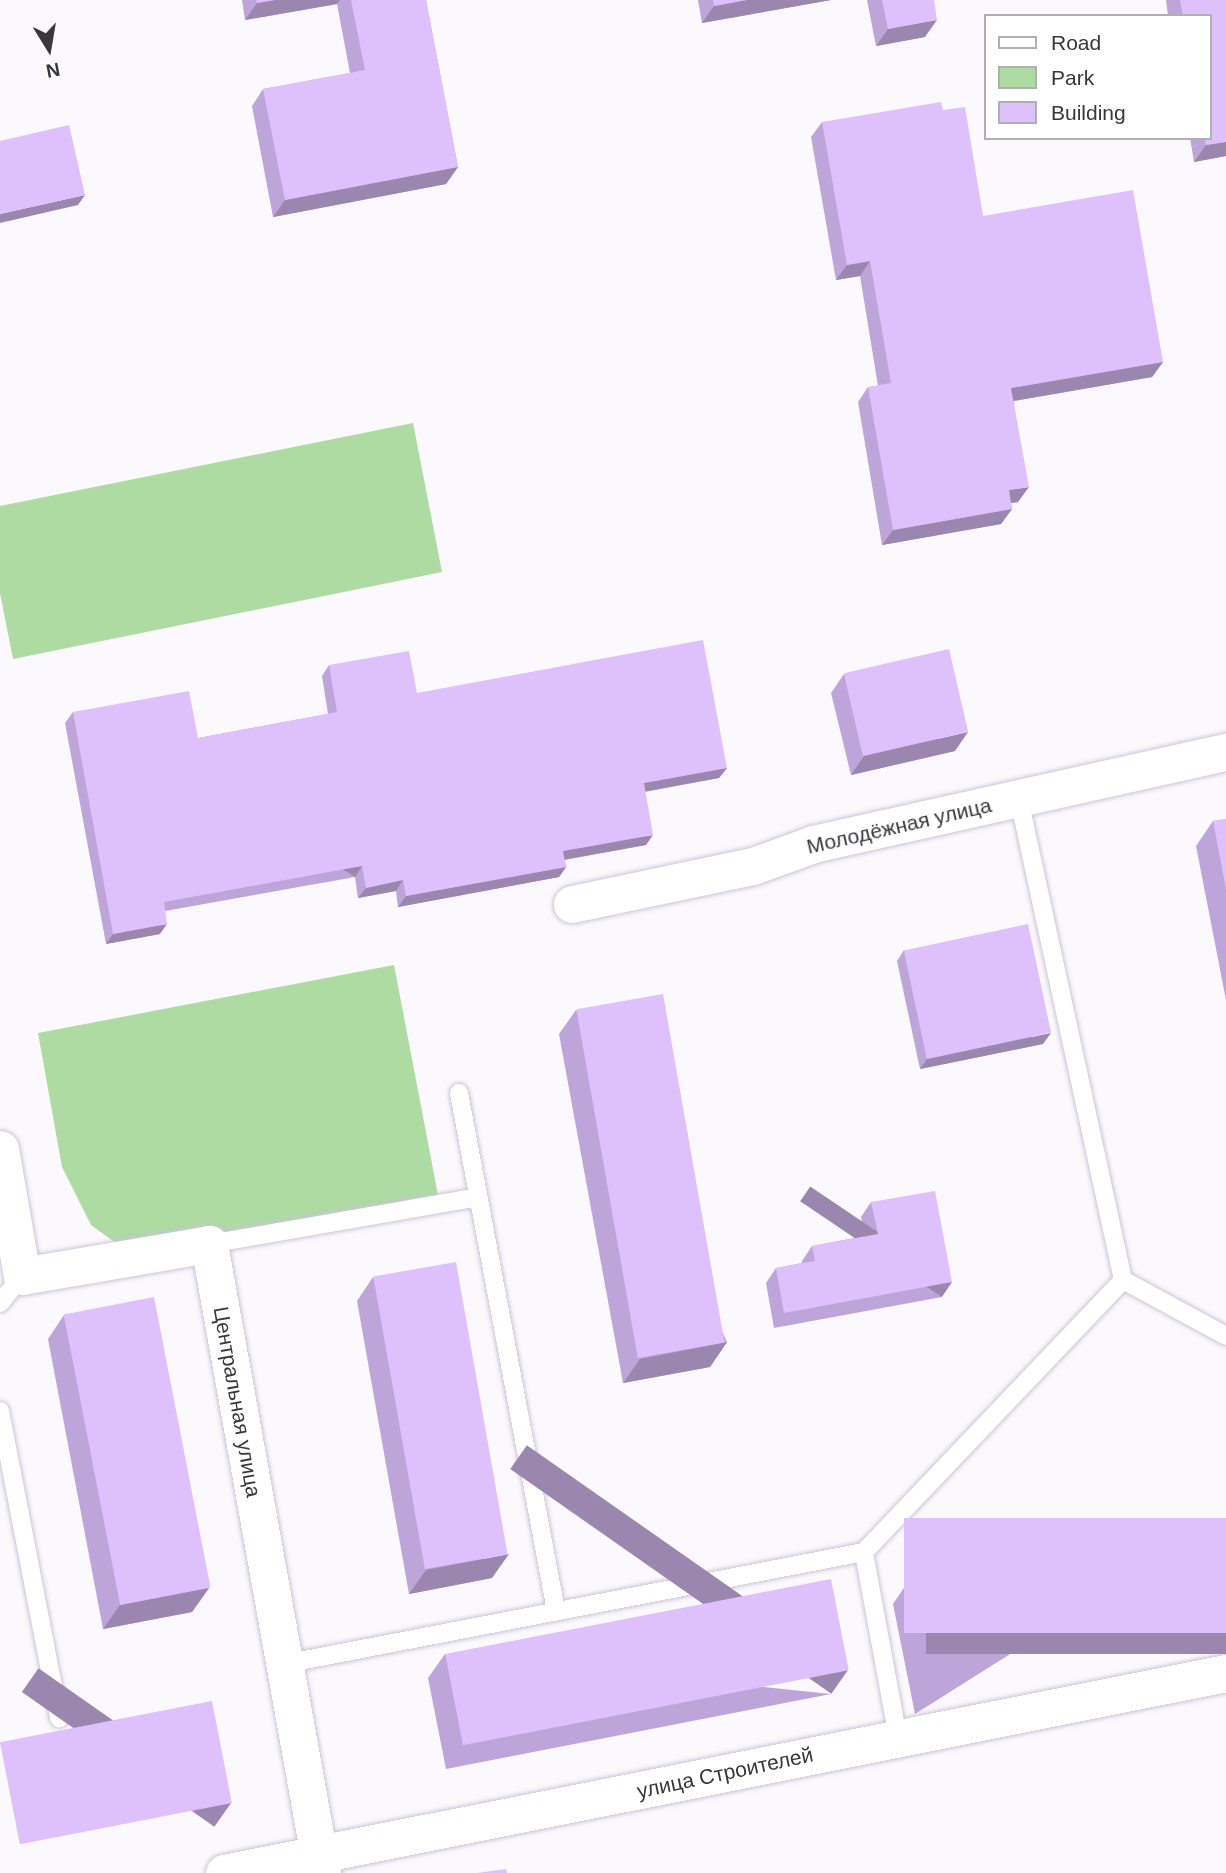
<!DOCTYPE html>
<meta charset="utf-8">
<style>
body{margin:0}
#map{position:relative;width:1226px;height:1873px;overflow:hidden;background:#fbf9fd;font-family:Helvetica,sans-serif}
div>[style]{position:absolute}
.green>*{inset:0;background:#addba2}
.roads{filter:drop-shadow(0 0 2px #cdc4d8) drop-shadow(0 0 2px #cdc4d8)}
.service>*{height:18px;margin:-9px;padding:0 9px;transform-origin:9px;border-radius:9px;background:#fff}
.minor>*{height:37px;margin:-18.5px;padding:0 18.5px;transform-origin:18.5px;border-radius:18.5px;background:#fff}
.wall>*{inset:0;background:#bea5d9}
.shaded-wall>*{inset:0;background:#9b86b0;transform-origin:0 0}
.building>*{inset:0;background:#ddc0fc;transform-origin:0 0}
span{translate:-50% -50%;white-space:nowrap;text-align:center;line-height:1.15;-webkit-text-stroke:5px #fff;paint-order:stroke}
.street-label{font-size:21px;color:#39363e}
.legend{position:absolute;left:984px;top:14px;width:228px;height:126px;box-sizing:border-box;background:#fff;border:2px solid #b0afb2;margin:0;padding:9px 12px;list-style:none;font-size:21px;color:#39363e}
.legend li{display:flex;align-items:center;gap:14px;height:35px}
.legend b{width:35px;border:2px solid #b0afb2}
.north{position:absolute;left:14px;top:14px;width:70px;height:70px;-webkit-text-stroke:5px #fff;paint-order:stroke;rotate:169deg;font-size:19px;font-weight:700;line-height:28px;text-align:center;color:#39363e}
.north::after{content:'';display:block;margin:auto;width:24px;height:32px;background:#39363e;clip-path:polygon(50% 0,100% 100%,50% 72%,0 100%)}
</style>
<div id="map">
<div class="green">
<i style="clip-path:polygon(413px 423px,442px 572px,13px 659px,0 593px,0 506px)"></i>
<i style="clip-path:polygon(394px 965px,438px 1195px,127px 1251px,91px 1225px,62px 1167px,38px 1033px)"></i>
</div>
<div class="roads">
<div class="service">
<i style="left:459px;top:1093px;width:527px;rotate:79.39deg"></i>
<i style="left:209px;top:1244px;width:273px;rotate:-9.9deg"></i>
<i style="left:1123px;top:1280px;width:117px;rotate:28.5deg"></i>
<i style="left:0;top:1303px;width:35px;rotate:-51deg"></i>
<i style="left:0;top:1411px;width:313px;rotate:79.1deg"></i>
<i style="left:284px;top:1664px;width:591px;rotate:-10.93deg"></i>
<i style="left:898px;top:1738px;width:189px;rotate:-100.4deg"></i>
<i style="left:864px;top:1552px;width:376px;rotate:-46.4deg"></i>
<i style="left:1123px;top:1280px;width:493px;rotate:-102.2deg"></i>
</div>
<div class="minor">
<i style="left:572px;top:904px;width:185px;rotate:-11.9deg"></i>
<i style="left:753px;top:866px;width:64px;rotate:-20.1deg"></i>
<i style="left:813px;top:844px;width:423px;rotate:-12.6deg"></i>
<i style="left:0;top:1149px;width:129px;rotate:80.2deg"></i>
<i style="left:22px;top:1276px;width:190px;rotate:-9.7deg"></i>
<i style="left:209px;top:1244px;width:639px;rotate:79.82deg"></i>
<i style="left:224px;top:1873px;width:1022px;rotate:-11.29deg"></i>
</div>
</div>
<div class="wall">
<i style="clip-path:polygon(242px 0,426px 0,458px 167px,446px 184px,273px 217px,252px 106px,263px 89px,350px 73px,337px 4px,245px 20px)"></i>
<i style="clip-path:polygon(698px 0,831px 0,702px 23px)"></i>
<i style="clip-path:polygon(867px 0,934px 0,925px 37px,876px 46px)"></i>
<i style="clip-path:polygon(1166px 0,1226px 0,1226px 156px,1194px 162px,1190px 138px,1210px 138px,1210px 16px,1168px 16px)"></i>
<i style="clip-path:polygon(943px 110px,983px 216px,1163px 362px,1152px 377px,1014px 401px,1018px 502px,1011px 503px,1012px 509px,1001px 524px,882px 545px,858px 402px,868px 387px,878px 386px,860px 276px,836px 280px,811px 137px,822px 122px)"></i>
<i style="clip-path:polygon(329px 665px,417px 693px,727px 768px,719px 778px,645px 792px,646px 845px,565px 860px,566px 867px,559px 877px,398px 907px,396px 891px,358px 898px,355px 877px,165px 911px,160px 934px,106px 944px,65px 723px,73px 712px,198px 738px,328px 714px,322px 676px)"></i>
<i style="clip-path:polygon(844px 674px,955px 751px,851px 775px,831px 693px)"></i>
<i style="clip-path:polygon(1226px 819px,1226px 1000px,1196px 846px,1213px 821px)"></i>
<i style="clip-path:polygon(904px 950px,1043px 1044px,920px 1069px,897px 961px)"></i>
<i style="clip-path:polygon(576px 1010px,727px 1342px,710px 1367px,623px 1383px,559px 1034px)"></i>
<i style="clip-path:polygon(871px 1202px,942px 1297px,774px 1328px,766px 1283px,776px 1268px,802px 1263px,802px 1261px,812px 1246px,865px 1236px,861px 1217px)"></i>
<i style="clip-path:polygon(373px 1277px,492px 1578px,409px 1594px,357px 1301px)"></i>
<i style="clip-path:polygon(64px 1315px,209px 1588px,192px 1612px,103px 1629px,48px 1339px)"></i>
<i style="clip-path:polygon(1226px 1518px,915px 1714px,893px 1604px,910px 1579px)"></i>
<i style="clip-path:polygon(445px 1654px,831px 1694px,446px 1769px,428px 1678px)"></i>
</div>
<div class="shaded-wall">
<i style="clip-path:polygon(275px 0,340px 0,337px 4px,245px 20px,257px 3px)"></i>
<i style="clip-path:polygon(747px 0,831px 0,702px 23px,714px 6px)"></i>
<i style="clip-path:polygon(937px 20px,925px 37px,876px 46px,888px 29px)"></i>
<i style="clip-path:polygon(1226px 142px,1226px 156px,1194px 162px,1206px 145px)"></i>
<i style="clip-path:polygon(458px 167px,446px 184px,273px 217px,285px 200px)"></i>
<i style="clip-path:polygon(85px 195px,78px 205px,0 223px,0 214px)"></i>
<i style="clip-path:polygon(870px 261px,860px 276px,836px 280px,847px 265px)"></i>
<i style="clip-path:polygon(1163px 362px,1152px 377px,1001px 403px,1011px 388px)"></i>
<i style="clip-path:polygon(1029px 487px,1018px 502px,998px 505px,1009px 490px)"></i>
<i style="clip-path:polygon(1012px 509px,1001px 524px,882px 545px,893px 530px)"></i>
<i style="clip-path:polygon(968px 732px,955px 751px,851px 775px,864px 756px)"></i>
<i style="clip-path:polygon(727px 768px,719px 778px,636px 793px,644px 783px)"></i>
<i style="clip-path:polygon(653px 835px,646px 845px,556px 861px,563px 851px)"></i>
<i style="left:362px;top:866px;width:13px;height:201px;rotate:122deg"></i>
<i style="clip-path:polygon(566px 867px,559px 877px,398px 907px,406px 896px)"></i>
<i style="clip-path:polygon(403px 880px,396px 891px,358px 898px,366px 888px)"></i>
<i style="clip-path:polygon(167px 924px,160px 934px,106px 944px,113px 934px)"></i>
<i style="clip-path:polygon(1051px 1033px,1043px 1044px,920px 1069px,927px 1059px)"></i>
<i style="left:952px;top:1282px;width:18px;height:171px;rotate:124deg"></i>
<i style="clip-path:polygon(727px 1342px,710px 1367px,623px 1383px,640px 1359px)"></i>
<i style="clip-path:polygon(509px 1554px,492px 1578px,409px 1594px,426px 1570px)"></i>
<i style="clip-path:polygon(209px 1588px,192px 1612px,103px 1629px,120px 1605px)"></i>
<i style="left:1226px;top:1633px;width:21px;height:300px;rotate:90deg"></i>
<i style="left:848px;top:1670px;width:29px;height:392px;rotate:125deg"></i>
<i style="left:231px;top:1803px;width:29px;height:235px;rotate:125deg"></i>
</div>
<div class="building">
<i style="clip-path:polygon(256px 0,275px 0,257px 3px)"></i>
<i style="clip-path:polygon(351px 0,426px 0,458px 167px,285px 200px,263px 89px,365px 70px)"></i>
<i style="clip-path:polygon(713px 0,747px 0,714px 6px)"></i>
<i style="clip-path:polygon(882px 0,934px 0,937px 20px,888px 29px)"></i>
<i style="clip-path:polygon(1180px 0,1226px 0,1226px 142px,1206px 145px,1204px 138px,1210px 138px,1210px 16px,1183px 16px)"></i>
<i style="clip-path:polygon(941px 102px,943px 110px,965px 107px,983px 216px,1133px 190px,1163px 362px,1011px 388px,1029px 487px,1009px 490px,1012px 509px,893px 530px,868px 387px,891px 383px,870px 261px,847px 265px,822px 122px)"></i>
<i style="clip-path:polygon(69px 125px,85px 195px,0 214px,0 141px)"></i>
<i style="clip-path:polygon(703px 640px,727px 768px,644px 783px,653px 835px,563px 851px,566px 867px,406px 896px,403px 880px,366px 888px,362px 866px,164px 902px,167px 924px,113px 934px,73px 712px,189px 691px,198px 738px,337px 712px,329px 665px,409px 651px,417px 693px)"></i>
<i style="left:949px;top:649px;width:85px;height:108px;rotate:77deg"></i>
<i style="clip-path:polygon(1226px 819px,1226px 889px,1213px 821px)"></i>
<i style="left:1028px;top:924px;width:111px;height:127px;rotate:78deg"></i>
<i style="left:663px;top:994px;width:354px;height:88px;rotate:80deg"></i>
<i style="clip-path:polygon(935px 1191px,952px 1282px,784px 1313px,776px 1268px,815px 1261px,812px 1246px,878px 1234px,871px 1202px)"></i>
<i style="left:456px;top:1262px;width:297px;height:84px;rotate:80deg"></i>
<i style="left:154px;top:1297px;width:296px;height:92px;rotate:79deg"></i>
<i style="left:1226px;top:1518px;width:115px;height:322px;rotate:90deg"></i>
<i style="left:831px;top:1579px;width:93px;height:393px;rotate:79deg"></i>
<i style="left:212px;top:1701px;width:104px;height:216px;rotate:79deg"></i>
<i style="clip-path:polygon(506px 1869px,507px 1873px,477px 1873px)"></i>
</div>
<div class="street-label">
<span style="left:899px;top:826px;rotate:-13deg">Молодёжная улица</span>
<span style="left:237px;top:1402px;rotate:80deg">Центральная улица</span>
<span style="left:725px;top:1773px;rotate:-12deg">улица Строителей</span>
</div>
<ul class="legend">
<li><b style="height:9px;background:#fff"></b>Road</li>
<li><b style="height:19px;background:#addba2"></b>Park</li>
<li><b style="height:19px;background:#ddc0fc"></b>Building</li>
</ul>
<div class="north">N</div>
</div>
